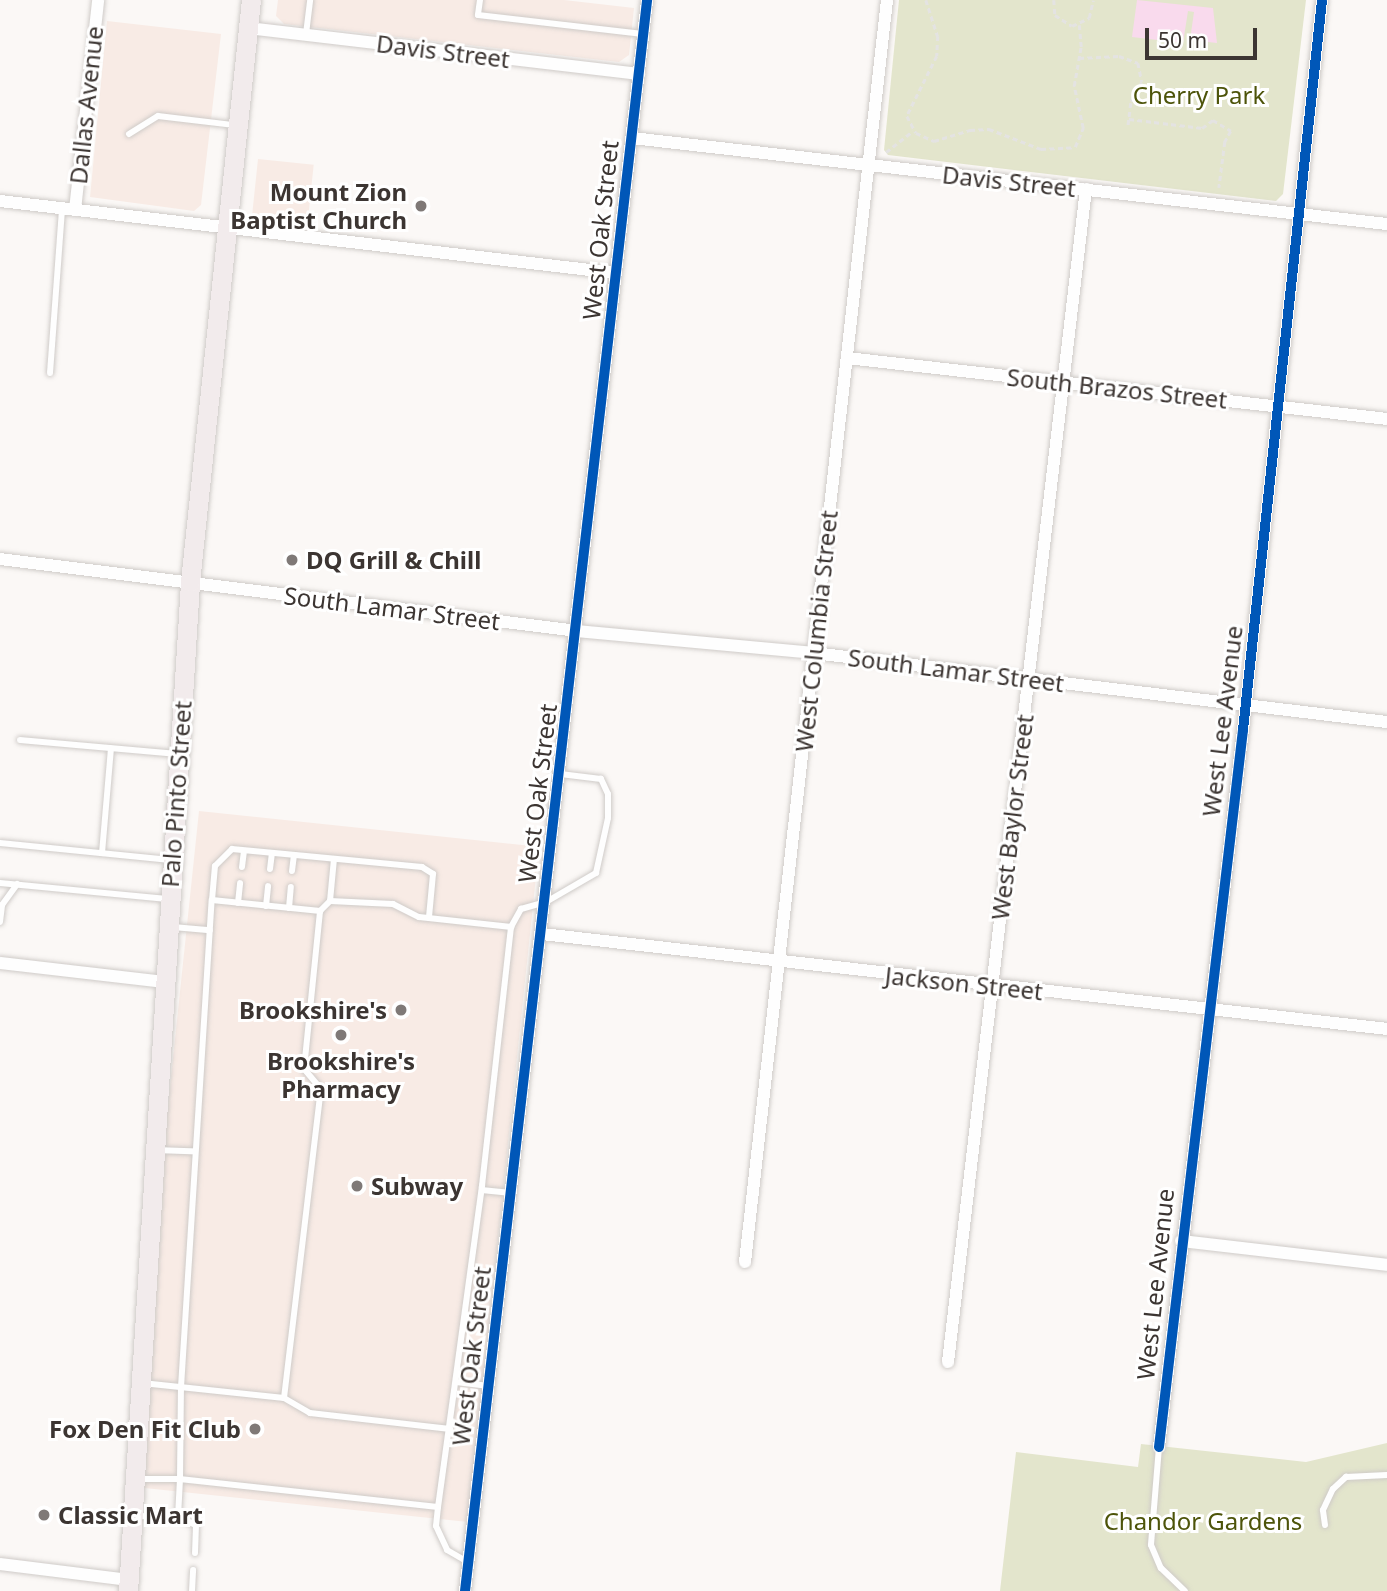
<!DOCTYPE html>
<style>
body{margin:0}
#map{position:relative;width:1387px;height:1591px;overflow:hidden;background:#fbf8f6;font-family:"Noto Sans",sans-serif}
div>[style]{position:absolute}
.built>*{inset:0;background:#f8ebe5;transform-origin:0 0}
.green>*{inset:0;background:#e3e5cc}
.water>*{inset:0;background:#f9daed}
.path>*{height:2.5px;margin-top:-1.25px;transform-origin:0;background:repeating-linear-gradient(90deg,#e4e3e2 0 5px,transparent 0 8.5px)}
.roads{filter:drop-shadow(0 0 2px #cfcbc8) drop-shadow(0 0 2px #cfcbc8)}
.lane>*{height:6px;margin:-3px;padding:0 3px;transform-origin:3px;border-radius:3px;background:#fefefe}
.street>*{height:12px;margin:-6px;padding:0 6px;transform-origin:6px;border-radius:6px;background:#fefefe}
.primary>*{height:19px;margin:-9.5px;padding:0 9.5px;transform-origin:9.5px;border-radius:9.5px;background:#f2ebec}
.cycleway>*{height:10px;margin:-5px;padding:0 5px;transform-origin:5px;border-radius:5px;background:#0057b8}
.dots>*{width:19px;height:19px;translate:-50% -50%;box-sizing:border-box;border:4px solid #fff;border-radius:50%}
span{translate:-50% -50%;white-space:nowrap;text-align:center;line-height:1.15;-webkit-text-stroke:6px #fff;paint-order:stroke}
.street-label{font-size:24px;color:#3c3532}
.park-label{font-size:24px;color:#4d540a}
.poi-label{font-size:24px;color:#3c3532;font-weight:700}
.right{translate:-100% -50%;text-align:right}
.left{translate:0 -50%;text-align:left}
.scale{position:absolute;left:1145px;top:28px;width:112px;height:32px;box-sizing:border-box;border:4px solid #3c3532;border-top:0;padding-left:9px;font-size:21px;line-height:24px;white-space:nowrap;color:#3c3532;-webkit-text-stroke:5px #fff;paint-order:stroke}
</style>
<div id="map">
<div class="built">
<i style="clip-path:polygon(278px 0,564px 0,634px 8px,629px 55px,619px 62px,284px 24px,276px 16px)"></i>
<i style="clip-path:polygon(107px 21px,221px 34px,201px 205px,194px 211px,90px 197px)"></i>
<i style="left:258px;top:159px;width:56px;height:59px;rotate:6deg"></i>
<i style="left:199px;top:811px;width:342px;height:679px;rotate:6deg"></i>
</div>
<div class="green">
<i style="clip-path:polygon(899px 0,1306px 0,1283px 194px,1276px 201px,888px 155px,884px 150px)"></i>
<i style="clip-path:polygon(1387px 1443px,1387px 1591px,1000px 1591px,1016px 1452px,1138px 1467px,1141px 1444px,1306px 1462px)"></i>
</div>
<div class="water">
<i style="clip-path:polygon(1137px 0,1213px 8px,1217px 43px,1190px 40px,1194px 12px,1188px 11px,1183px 43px,1132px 37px)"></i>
</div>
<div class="path">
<i style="left:926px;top:0;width:38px;rotate:72deg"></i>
<i style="left:938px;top:36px;width:20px;rotate:93deg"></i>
<i style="left:937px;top:56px;width:67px;rotate:116.6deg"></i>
<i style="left:907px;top:116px;width:19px;rotate:62deg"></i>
<i style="left:916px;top:133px;width:20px;rotate:24deg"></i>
<i style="left:934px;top:141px;width:38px;rotate:-17deg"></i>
<i style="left:970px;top:130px;width:19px;rotate:-3deg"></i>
<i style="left:989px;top:129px;width:56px;rotate:21deg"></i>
<i style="left:1041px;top:149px;width:34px;rotate:-3deg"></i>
<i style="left:1075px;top:147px;width:21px;rotate:-67deg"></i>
<i style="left:1083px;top:128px;width:43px;rotate:-102.1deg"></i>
<i style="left:1074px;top:86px;width:40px;rotate:-80deg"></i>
<i style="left:1081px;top:47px;width:22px;rotate:-95deg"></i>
<i style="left:1054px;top:0;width:15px;rotate:86deg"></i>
<i style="left:1055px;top:15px;width:20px;rotate:33deg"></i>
<i style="left:1072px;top:26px;width:19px;rotate:-25deg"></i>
<i style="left:1089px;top:18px;width:18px;rotate:-77deg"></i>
<i style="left:1079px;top:58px;width:40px;rotate:-2.9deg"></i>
<i style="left:1119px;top:56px;width:20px;rotate:20deg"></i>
<i style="left:1138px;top:63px;width:19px;rotate:78deg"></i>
<i style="left:1142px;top:82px;width:24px;rotate:118deg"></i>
<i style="left:1131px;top:103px;width:23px;rotate:97deg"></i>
<i style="left:1129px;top:119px;width:74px;rotate:7deg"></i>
<i style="left:1202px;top:128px;width:14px;rotate:-36deg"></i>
<i style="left:1213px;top:120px;width:21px;rotate:31deg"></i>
<i style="left:1231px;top:131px;width:13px;rotate:119deg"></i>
<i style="left:1225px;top:142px;width:46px;rotate:97.4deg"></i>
<i style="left:886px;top:152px;width:34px;rotate:-38deg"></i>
</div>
<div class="roads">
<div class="lane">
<i style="left:480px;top:0;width:15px;rotate:98deg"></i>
<i style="left:478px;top:15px;width:166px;rotate:6.6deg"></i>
<i style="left:306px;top:34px;width:34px;rotate:-83deg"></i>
<i style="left:129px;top:134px;width:34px;rotate:-32deg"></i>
<i style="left:158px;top:116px;width:77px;rotate:6.8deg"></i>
<i style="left:50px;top:373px;width:165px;rotate:-85.8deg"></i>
<i style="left:20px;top:740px;width:158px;rotate:5.1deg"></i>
<i style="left:0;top:843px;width:171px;rotate:5.7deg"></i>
<i style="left:102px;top:853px;width:105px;rotate:-85.1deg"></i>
<i style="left:242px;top:867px;width:16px;rotate:-83deg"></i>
<i style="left:270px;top:869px;width:16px;rotate:-83deg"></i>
<i style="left:292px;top:871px;width:16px;rotate:-83deg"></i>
<i style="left:0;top:883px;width:168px;rotate:5.5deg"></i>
<i style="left:212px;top:900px;width:34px;rotate:-85deg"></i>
<i style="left:215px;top:866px;width:24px;rotate:-45deg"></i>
<i style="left:232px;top:849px;width:191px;rotate:5.4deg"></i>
<i style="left:422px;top:867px;width:13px;rotate:32deg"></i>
<i style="left:433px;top:874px;width:43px;rotate:95.3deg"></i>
<i style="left:330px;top:901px;width:42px;rotate:-84.6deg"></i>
<i style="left:238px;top:903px;width:20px;rotate:-84deg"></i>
<i style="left:266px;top:906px;width:20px;rotate:-84deg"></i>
<i style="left:289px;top:908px;width:21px;rotate:-85deg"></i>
<i style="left:0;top:922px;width:17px;rotate:-83deg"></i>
<i style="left:2px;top:905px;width:26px;rotate:-54deg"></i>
<i style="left:173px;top:927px;width:37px;rotate:5deg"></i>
<i style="left:511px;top:927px;width:21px;rotate:-61deg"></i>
<i style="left:521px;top:909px;width:26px;rotate:-16deg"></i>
<i style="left:546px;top:902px;width:58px;rotate:-30.1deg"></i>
<i style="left:596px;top:873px;width:56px;rotate:-77.7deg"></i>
<i style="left:608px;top:818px;width:24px;rotate:-90deg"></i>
<i style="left:608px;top:794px;width:17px;rotate:-115deg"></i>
<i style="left:601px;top:779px;width:41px;rotate:-173deg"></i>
<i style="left:158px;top:1150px;width:37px;rotate:2deg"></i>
<i style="left:482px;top:1190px;width:29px;rotate:6deg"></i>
<i style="left:456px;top:1382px;width:33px;rotate:7deg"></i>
<i style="left:142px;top:1383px;width:143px;rotate:6deg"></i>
<i style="left:284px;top:1398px;width:30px;rotate:30deg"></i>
<i style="left:310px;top:1413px;width:141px;rotate:6.5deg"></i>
<i style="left:284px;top:1398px;width:311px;rotate:-83.2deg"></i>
<i style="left:321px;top:1089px;width:26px;rotate:-130deg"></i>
<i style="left:304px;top:1069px;width:159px;rotate:-84.2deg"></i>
<i style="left:1159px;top:1447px;width:98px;rotate:94.7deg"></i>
<i style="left:1151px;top:1545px;width:25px;rotate:67deg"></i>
<i style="left:1161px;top:1568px;width:33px;rotate:44deg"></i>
<i style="left:438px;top:1507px;width:19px;rotate:96deg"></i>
<i style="left:436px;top:1526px;width:26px;rotate:65deg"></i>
<i style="left:447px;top:1550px;width:24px;rotate:30deg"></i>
<i style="left:137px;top:1516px;width:41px;rotate:1.4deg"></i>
<i style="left:178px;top:1517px;width:38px;rotate:-87deg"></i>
<i style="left:180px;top:1479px;width:92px;rotate:-89.4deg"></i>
<i style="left:181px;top:1387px;width:488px;rotate:-86.4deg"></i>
<i style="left:212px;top:900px;width:109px;rotate:5.8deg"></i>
<i style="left:320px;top:911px;width:14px;rotate:-45deg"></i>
<i style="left:330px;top:901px;width:63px;rotate:2.7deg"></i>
<i style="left:393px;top:904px;width:29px;rotate:27deg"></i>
<i style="left:419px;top:917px;width:93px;rotate:6.2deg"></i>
<i style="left:511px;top:927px;width:261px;rotate:96.4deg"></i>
<i style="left:482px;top:1186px;width:324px;rotate:97.8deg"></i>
<i style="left:438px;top:1507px;width:260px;rotate:-173.8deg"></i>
<i style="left:180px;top:1479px;width:42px;rotate:180deg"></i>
<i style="left:178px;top:1517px;width:20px;rotate:24deg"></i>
<i style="left:196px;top:1525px;width:28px;rotate:92deg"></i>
<i style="left:1325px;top:1525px;width:15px;rotate:-98deg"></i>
<i style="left:1323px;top:1510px;width:23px;rotate:-65deg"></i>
<i style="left:1333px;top:1489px;width:18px;rotate:-43deg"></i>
<i style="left:1346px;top:1477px;width:41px;rotate:-2.8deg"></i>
<i style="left:192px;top:1591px;width:21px;rotate:-87deg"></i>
</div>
<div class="street">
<i style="left:248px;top:28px;width:394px;rotate:6.7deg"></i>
<i style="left:632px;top:138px;width:760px;rotate:6.5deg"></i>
<i style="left:0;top:201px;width:620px;rotate:6.67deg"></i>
<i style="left:75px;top:210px;width:211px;rotate:-83.7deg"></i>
<i style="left:847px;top:358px;width:543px;rotate:6.44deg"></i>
<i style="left:0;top:559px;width:581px;rotate:7.11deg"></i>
<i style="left:577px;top:631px;width:238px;rotate:5.3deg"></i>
<i style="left:814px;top:653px;width:577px;rotate:6.87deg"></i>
<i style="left:542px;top:934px;width:850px;rotate:6.41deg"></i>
<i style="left:0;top:963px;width:164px;rotate:6.6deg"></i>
<i style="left:1181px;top:1241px;width:207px;rotate:6.6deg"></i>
<i style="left:745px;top:1262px;width:1270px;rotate:-83.58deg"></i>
<i style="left:948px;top:1362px;width:1181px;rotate:-83.29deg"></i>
<i style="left:1159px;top:1447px;width:722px;rotate:-83.32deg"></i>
<i style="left:1243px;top:730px;width:734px;rotate:-83.82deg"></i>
<i style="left:0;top:1564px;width:130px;rotate:7.1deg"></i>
<i style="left:465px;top:1591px;width:1601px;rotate:-83.47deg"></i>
</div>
<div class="primary">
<i style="left:128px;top:1591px;width:1011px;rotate:-86.48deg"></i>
<i style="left:190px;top:582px;width:585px;rotate:-84.02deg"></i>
</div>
</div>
<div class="cycleway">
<i style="left:1159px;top:1447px;width:722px;rotate:-83.32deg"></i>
<i style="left:1243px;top:730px;width:734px;rotate:-83.82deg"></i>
<i style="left:465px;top:1591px;width:1601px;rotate:-83.47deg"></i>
</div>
<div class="dots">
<i style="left:421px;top:206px;background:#7f7977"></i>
<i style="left:292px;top:560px;background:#7f7977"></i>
<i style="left:401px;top:1010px;background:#7f7977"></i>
<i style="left:341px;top:1035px;background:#7f7977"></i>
<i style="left:357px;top:1186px;background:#7f7977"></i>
<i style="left:255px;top:1429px;background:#7f7977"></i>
<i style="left:44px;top:1515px;background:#7f7977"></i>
</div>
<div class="street-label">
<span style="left:443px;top:51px;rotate:7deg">Davis Street</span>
<span style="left:86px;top:105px;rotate:-84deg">Dallas Avenue</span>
<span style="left:1009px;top:181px;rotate:6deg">Davis Street</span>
<span style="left:600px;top:230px;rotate:-84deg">West Oak Street</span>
<span style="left:1117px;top:388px;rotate:6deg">South Brazos Street</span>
<span style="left:392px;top:608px;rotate:7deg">South Lamar Street</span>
<span style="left:816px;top:631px;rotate:-84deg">West Columbia Street</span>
<span style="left:956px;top:670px;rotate:7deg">South Lamar Street</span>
<span style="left:1222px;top:721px;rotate:-83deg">West Lee Avenue</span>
<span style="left:537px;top:793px;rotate:-83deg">West Oak Street</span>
<span style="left:176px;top:794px;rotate:-86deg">Palo Pinto Street</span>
<span style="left:1012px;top:817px;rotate:-83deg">West Baylor Street</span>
<span style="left:964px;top:983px;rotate:6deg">Jackson Street</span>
<span style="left:1155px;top:1284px;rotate:-84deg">West Lee Avenue</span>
<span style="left:471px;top:1356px;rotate:-83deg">West Oak Street</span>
</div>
<div class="park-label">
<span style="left:1199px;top:95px">Cherry Park</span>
<span style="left:1203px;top:1521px">Chandor Gardens</span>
</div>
<div class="poi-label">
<span class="right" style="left:407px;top:206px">Mount Zion<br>Baptist Church</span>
<span class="left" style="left:306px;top:560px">DQ Grill &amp; Chill</span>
<span class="right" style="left:387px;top:1010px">Brookshire's</span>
<span style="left:341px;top:1075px">Brookshire's<br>Pharmacy</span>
<span class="left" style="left:371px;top:1186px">Subway</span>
<span class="right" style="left:241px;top:1429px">Fox Den Fit Club</span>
<span class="left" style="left:58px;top:1515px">Classic Mart</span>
</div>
<div class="scale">50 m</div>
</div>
